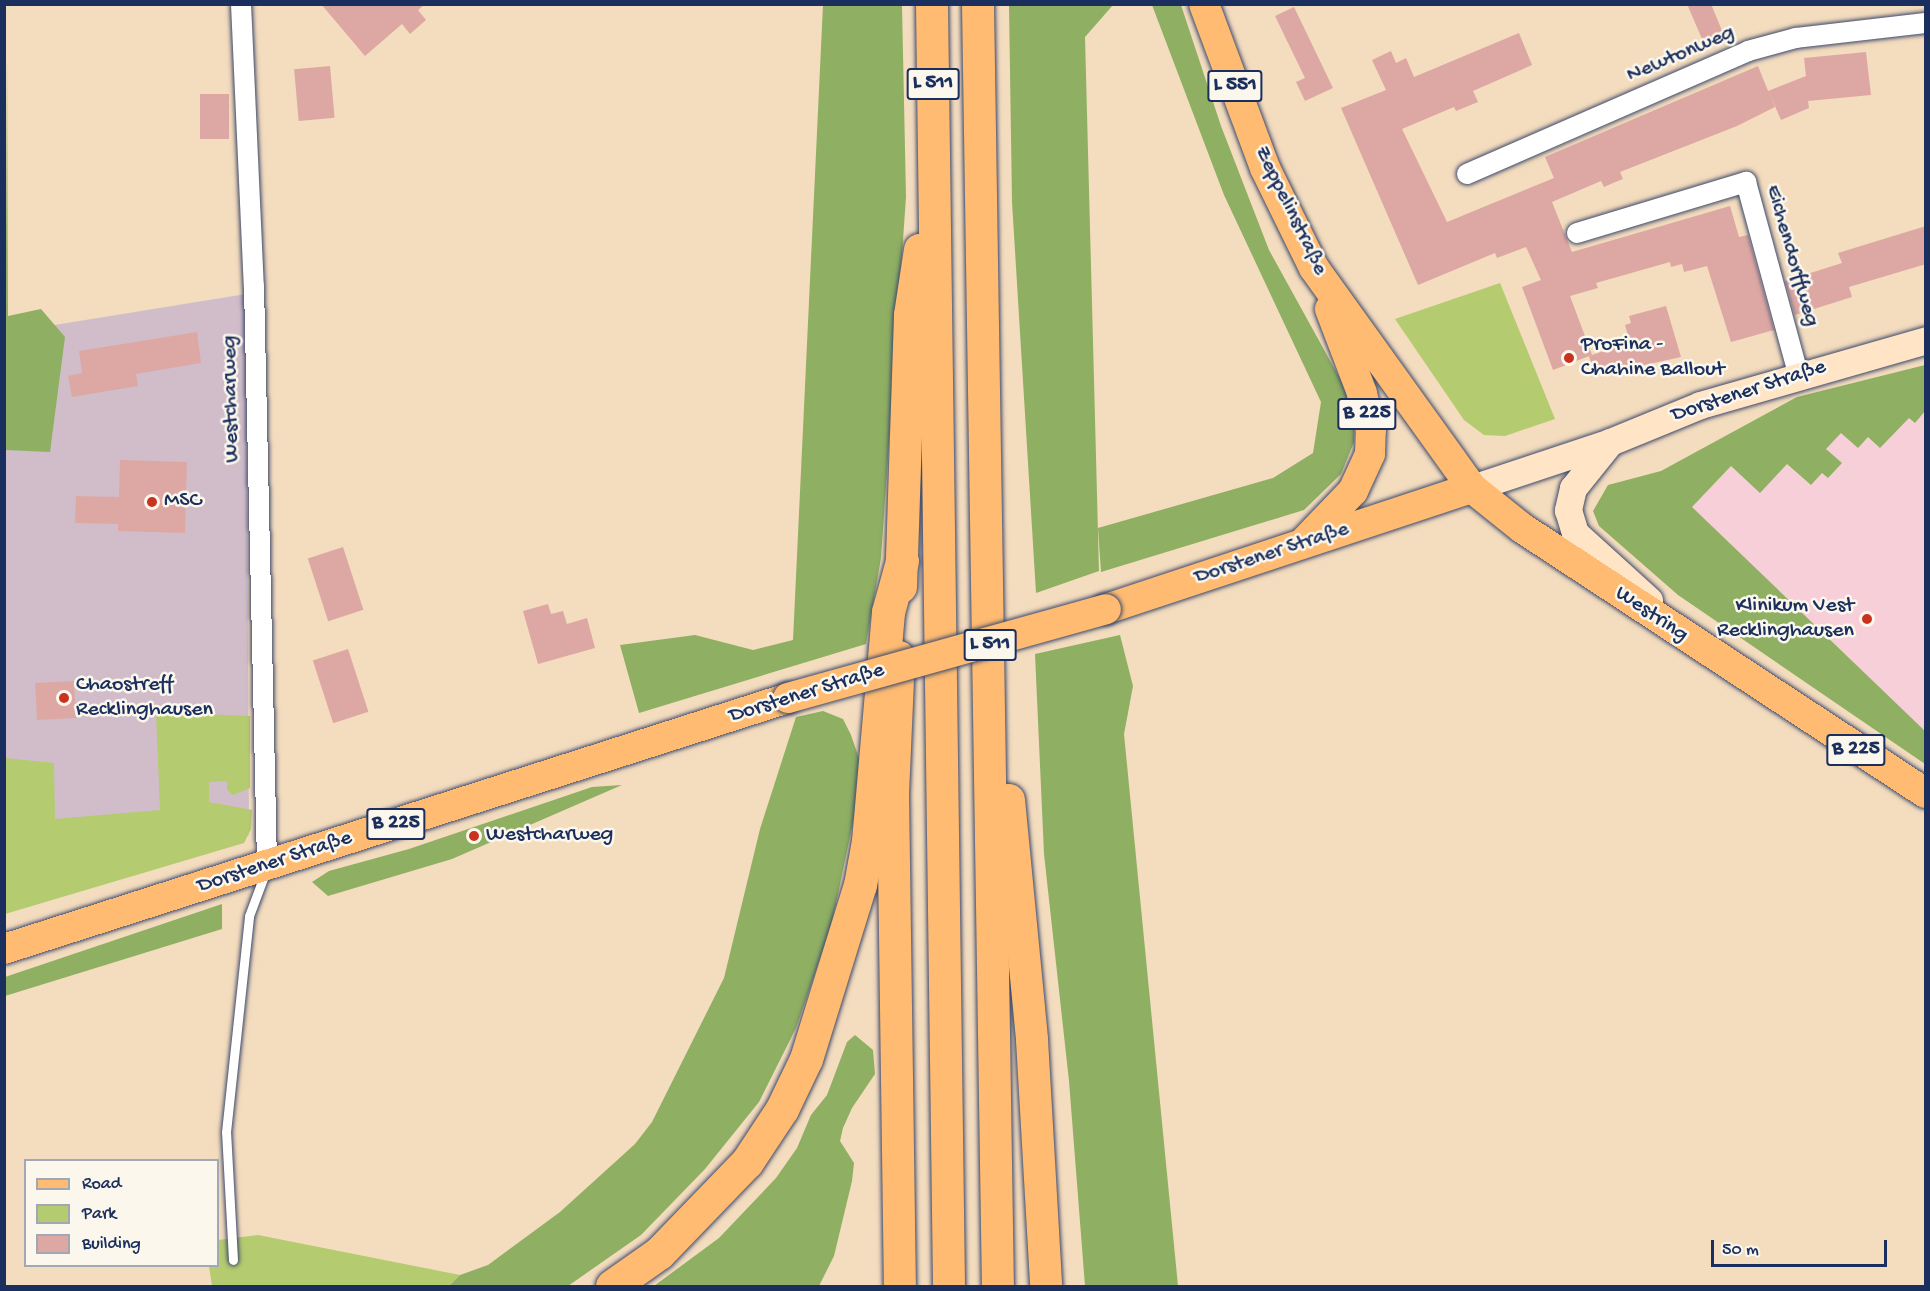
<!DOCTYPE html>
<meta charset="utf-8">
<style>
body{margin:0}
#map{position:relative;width:1930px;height:1291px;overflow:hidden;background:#f4dcbe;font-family:"Gochi Hand",sans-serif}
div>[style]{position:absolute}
.built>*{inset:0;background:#f6cfd8}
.industrial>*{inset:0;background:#d1bdca}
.green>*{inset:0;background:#b4cb6f}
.forest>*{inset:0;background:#8faf62}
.building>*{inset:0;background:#dda8a3;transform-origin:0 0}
.roads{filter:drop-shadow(0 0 2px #3c496c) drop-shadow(0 0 2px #3c496c)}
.service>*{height:9px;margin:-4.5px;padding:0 4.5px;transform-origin:4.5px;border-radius:4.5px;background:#fff}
.minor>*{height:20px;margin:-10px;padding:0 10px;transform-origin:10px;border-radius:10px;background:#fff}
.secondary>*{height:27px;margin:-13.5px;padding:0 13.5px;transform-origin:13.5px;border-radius:13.5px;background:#ffe4c6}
.primary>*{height:30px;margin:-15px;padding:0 15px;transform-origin:15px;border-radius:15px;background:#febb71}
.trunk>*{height:32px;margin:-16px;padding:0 16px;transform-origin:16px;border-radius:16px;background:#febb71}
.motorway>*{height:33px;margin:-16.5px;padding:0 16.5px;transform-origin:16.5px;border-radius:16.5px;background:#febb71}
.bridges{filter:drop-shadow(0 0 2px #3c496c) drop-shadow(0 0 2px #3c496c)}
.primary-bridge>*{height:30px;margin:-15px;padding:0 15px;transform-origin:15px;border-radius:15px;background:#febb71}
.dots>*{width:16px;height:16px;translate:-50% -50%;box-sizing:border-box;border:3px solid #fbf7ec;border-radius:50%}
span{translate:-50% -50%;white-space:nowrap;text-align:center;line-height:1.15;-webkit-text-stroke:5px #fbf7ec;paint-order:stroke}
.shield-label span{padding:2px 4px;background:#fbf7ec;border:2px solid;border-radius:4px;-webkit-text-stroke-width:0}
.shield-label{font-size:21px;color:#1b2f5e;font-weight:700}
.street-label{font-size:22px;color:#1b2f5e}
.poi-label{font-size:22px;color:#1b2f5e}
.left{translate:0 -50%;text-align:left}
.right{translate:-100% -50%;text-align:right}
.frame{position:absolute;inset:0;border:6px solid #1b2f5e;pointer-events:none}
.legend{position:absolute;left:24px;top:1159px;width:195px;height:108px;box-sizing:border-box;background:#fbf7ec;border:2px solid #a1a7b3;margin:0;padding:8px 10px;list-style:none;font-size:18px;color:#1b2f5e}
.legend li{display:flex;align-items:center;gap:12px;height:30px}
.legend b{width:30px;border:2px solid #a1a7b3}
.scale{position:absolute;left:1711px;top:1240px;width:176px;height:27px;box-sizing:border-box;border:3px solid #1b2f5e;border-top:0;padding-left:8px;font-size:18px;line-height:21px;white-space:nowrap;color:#1b2f5e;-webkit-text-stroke:4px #fbf7ec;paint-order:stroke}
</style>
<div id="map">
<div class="built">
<i style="clip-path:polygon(1925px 411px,1925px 731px,1691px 507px,1731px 466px,1787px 464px,1811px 485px,1825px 449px,1841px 432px,1868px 437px,1910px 417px,1915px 423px)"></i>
</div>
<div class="industrial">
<i style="clip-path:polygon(246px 294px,249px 835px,5px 908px,5px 333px)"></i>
</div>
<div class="green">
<i style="clip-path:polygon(1500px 283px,1555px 419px,1505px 436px,1484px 435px,1464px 420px,1395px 319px)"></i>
<i style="clip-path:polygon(156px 712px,250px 716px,250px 788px,233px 795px,227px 790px,227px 781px,209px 782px,209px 802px,252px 810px,251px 829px,244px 843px,5px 914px,5px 758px,54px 763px,55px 819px,160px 810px)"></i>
<i style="clip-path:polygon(258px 1235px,460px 1275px,449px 1286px,212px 1286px,209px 1266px,218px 1266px,218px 1240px)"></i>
</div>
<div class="forest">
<i style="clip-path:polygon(823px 5px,902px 5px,906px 197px,881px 558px,866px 644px,639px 713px,620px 645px,695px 635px,753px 650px,793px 640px)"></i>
<i style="clip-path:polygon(1009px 5px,1113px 5px,1085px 37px,1099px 571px,1036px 593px,1012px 202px)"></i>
<i style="clip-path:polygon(1152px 5px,1181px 5px,1221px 126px,1269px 250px,1354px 404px,1354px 442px,1341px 474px,1304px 510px,1101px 572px,1098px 528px,1273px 478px,1313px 453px,1321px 402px,1224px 195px)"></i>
<i style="clip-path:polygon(7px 54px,8px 316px,41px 309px,65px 337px,50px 452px,5px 450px)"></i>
<i style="clip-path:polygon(1925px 365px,1925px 411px,1915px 423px,1909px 418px,1880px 448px,1868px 437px,1858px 448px,1841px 433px,1826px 449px,1842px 463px,1828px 478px,1822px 473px,1811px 485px,1787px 464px,1760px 493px,1731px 466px,1692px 507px,1925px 731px,1925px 764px,1678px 595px,1599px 526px,1593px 511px,1608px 485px,1661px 471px,1797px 397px)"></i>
<i style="clip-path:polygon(1120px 635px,1133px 686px,1124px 734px,1178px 1286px,1085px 1286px,1069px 1081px,1044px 854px,1035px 654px)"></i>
<i style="clip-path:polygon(823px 711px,843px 719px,851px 735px,860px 761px,860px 789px,831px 927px,796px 1028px,759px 1102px,705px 1169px,641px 1235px,568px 1286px,449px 1286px,460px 1275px,488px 1265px,560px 1212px,635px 1144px,652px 1122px,724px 978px,760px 829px,796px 717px)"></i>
<i style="clip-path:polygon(622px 785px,452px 859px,328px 896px,312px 882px,329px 871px,409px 849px,592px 787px)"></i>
<i style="clip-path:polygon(222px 904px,222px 929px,5px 996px,5px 977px)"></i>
<i style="clip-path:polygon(855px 1035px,873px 1050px,875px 1074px,852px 1108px,843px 1128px,840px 1141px,854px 1163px,852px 1181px,834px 1256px,819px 1286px,654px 1286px,719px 1238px,776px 1178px,797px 1148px,811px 1115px,827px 1095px,847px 1042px)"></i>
</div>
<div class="building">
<i style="clip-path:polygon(321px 4px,425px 4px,418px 10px,426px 20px,410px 34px,402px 24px,365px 56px)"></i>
<i style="clip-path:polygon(1687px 4px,1711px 4px,1725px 38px,1705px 46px)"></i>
<i style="clip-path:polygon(1294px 7px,1333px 88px,1305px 101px,1296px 82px,1305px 78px,1275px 16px)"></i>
<i style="clip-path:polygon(1519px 33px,1532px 65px,1473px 91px,1478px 102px,1456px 111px,1454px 107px,1402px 129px,1447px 222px,1554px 178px,1545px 157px,1758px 66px,1768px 91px,1806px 76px,1804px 58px,1866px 52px,1871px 95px,1808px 101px,1809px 108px,1781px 120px,1769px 92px,1775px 107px,1737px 126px,1620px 172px,1623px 179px,1613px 183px,1604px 187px,1601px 181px,1552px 202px,1572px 252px,1730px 206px,1739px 237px,1748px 235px,1774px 330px,1731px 342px,1707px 266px,1684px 272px,1682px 264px,1671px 267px,1670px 262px,1596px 283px,1598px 288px,1570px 296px,1592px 355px,1553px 370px,1522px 287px,1541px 280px,1526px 247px,1497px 258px,1495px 253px,1418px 285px,1341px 108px,1386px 90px,1372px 60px,1391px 51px,1396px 63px,1406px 58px,1414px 77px)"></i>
<i style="left:330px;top:66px;width:52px;height:36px;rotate:85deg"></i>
<i style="left:200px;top:94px;width:29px;height:45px"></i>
<i style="clip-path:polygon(1926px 226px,1926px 264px,1849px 287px,1852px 297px,1795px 315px,1785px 281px,1842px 263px,1838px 253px)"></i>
<i style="clip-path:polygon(1666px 306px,1681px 357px,1595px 376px,1589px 356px,1630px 342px,1625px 325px,1631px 323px,1629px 316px)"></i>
<i style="clip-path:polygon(197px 332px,201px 363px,136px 374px,138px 386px,72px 397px,68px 376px,82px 373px,79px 351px)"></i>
<i style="clip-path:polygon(120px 460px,187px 462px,185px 533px,118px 531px,118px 524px,75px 523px,76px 496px,119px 497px)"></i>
<i style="left:343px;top:547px;width:66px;height:37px;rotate:72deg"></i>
<i style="clip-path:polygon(548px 604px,551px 614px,563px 611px,567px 624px,587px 618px,595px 648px,538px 664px,523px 611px)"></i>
<i style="left:348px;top:649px;width:66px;height:37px;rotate:72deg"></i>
<i style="left:74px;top:681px;width:37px;height:39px;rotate:87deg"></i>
</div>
<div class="roads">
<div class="service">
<i style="left:233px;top:1260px;width:128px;rotate:-93.1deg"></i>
<i style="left:226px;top:1132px;width:217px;rotate:-83.9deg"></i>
<i style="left:249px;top:916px;width:46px;rotate:-69.6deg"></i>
</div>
<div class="minor">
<i style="left:241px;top:4px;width:282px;rotate:87.4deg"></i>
<i style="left:254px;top:286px;width:579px;rotate:88.71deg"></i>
<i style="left:1467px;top:174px;width:307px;rotate:-23.6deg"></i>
<i style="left:1748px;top:51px;width:50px;rotate:-15.2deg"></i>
<i style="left:1796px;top:38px;width:131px;rotate:-6.6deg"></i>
<i style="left:1577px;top:233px;width:177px;rotate:-16.8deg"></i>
<i style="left:1746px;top:182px;width:199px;rotate:74.8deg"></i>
</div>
<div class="secondary">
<i style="left:1610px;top:442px;width:59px;rotate:128.8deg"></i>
<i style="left:1573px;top:488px;width:23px;rotate:103deg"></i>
<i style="left:1568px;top:510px;width:24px;rotate:73deg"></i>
<i style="left:1575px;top:533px;width:100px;rotate:42.2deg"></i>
<i style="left:1472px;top:488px;width:145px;rotate:-18.4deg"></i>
<i style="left:1610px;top:442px;width:97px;rotate:-22.3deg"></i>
<i style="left:1700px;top:405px;width:235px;rotate:-16deg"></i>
</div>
<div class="primary">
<i style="left:1204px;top:4px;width:175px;rotate:69.6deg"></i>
<i style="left:1265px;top:168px;width:111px;rotate:63.9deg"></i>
<i style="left:1314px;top:268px;width:271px;rotate:54.3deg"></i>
<i style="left:1472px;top:488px;width:64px;rotate:38.7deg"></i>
<i style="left:1522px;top:528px;width:483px;rotate:33.3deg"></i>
<i style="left:1306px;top:540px;width:68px;rotate:-46.2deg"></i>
<i style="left:1353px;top:491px;width:41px;rotate:-65.3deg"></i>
<i style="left:1370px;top:454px;width:24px;rotate:-88deg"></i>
<i style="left:1371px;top:430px;width:38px;rotate:-104deg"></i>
<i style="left:1362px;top:393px;width:90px;rotate:-110.9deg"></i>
<i style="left:1106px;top:609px;width:385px;rotate:-18.3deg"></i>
<i style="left:4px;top:949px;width:823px;rotate:-17.75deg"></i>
</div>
<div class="trunk">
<i style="left:932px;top:4px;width:1282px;rotate:89.24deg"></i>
<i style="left:978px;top:4px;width:1282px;rotate:89.11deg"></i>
<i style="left:901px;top:587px;width:272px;rotate:-88.1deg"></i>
<i style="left:910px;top:315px;width:66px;rotate:-81.3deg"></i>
<i style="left:899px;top:657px;width:135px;rotate:92.5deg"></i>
<i style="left:893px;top:792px;width:494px;rotate:89.2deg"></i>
<i style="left:1009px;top:800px;width:241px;rotate:84.5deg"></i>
<i style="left:1032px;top:1040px;width:246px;rotate:86.7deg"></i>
</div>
<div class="motorway">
<i style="left:612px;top:1286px;width:57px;rotate:-35.1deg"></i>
<i style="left:659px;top:1253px;width:127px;rotate:-46deg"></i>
<i style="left:747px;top:1162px;width:64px;rotate:-56.6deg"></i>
<i style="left:782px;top:1109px;width:55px;rotate:-64.4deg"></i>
<i style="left:806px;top:1059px;width:182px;rotate:-72.8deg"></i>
<i style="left:860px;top:885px;width:45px;rotate:-79.7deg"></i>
<i style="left:868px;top:841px;width:230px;rotate:-85deg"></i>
<i style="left:888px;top:612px;width:53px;rotate:-74.6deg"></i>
</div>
</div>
<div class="bridges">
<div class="primary-bridge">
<i style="left:788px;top:698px;width:330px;rotate:-15.6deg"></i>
</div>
</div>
<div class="dots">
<i style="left:1569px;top:358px;background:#c8321e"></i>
<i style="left:152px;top:502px;background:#c8321e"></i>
<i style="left:1867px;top:619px;background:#c8321e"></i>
<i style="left:64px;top:698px;background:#c8321e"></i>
<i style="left:474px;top:836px;background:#c8321e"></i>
</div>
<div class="shield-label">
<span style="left:933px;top:84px">L 511</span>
<span style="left:1235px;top:86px">L 551</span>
<span style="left:1367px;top:414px">B 225</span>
<span style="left:990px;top:645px">L 511</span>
<span style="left:1856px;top:750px">B 225</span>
<span style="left:396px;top:824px">B 225</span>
</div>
<div class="street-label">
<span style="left:1681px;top:55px;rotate:-23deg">Newtonweg</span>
<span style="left:1290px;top:211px;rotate:64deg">Zeppelinstraße</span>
<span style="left:1791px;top:256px;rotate:74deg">Eichendorffweg</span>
<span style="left:1749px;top:392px;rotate:-18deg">Dorstener Straße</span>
<span style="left:232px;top:399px;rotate:-91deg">Westcharweg</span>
<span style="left:1272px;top:554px;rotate:-18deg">Dorstener Straße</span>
<span style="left:1651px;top:615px;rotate:34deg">Westring</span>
<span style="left:807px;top:694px;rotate:-17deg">Dorstener Straße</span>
<span style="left:275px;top:863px;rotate:-18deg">Dorstener Straße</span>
</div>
<div class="poi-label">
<span class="left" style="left:1581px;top:358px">ProFina -<br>Chahine Ballout</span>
<span class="left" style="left:164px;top:502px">MSC</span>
<span class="right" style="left:1854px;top:619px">Klinikum Vest<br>Recklinghausen</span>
<span class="left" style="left:76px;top:698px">Chaostreff<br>Recklinghausen</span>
<span class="left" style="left:486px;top:836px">Westcharweg</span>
</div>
<div class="frame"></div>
<ul class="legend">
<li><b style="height:8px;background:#febb71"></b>Road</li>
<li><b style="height:16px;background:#b4cb6f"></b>Park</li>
<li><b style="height:16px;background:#dda8a3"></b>Building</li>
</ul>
<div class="scale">50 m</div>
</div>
